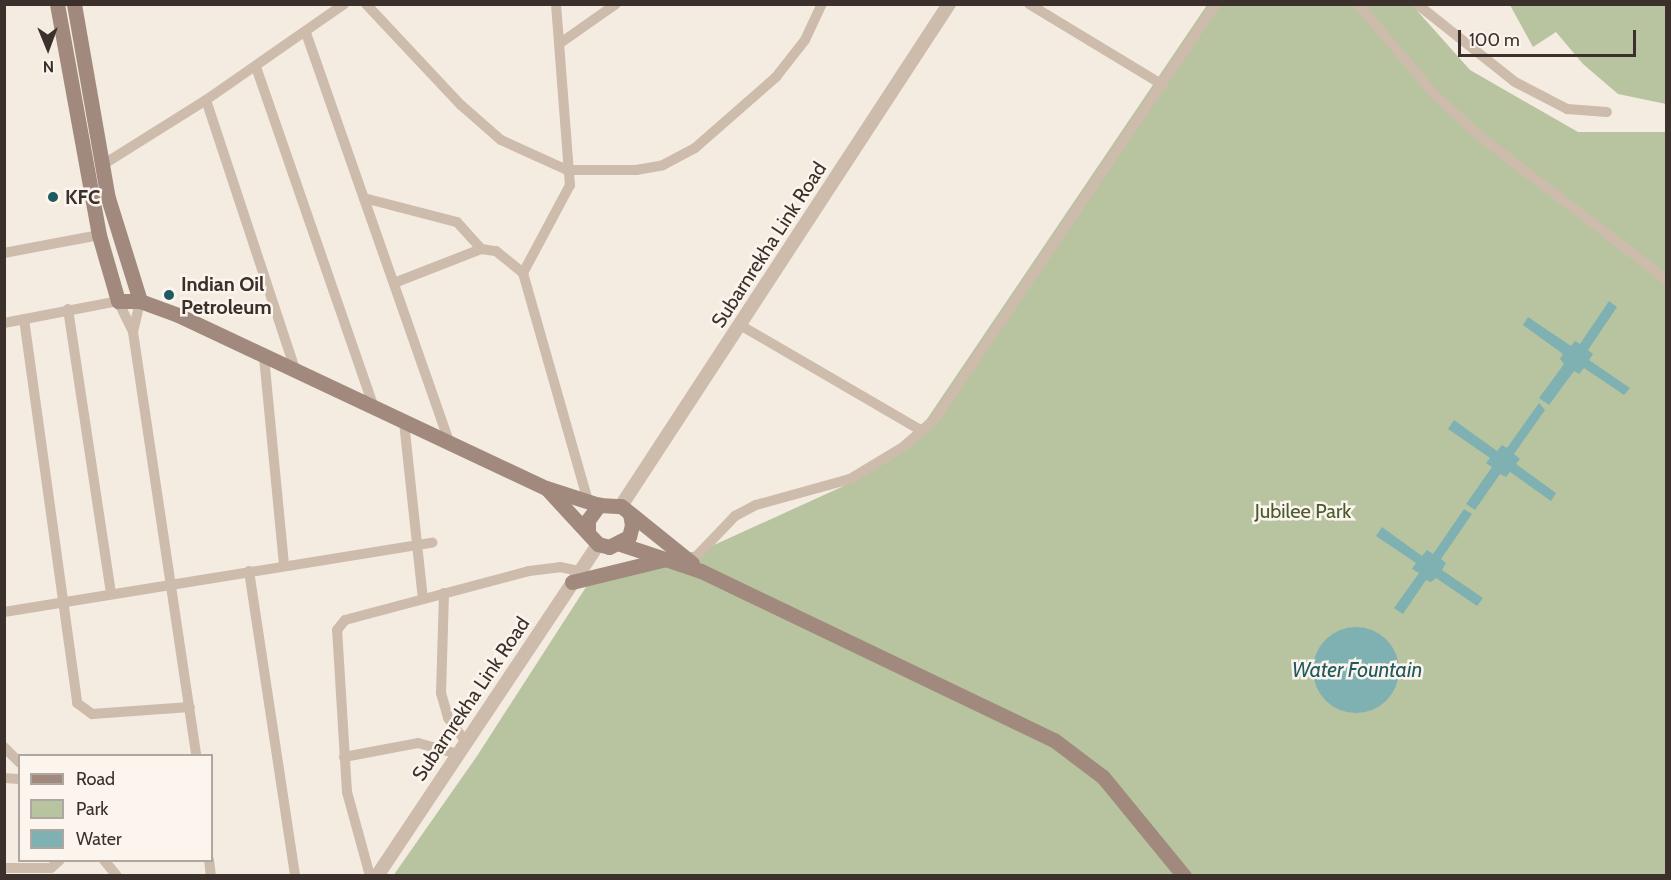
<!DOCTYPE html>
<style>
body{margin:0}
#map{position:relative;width:1671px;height:880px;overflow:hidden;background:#f4ebe1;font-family:Cabin,sans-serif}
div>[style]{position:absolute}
.green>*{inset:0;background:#b8c4a0}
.water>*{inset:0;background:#7fb0b2}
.round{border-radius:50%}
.minor>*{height:10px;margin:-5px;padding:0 5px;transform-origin:5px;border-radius:5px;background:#cdbbac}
.tertiary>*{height:14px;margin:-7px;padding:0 7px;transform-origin:7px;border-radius:7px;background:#cdbbac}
.secondary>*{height:15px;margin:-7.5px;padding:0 7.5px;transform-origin:7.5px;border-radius:7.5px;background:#a18a7d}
.dots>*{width:16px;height:16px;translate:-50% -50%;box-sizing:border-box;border:3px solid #fbf5ee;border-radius:50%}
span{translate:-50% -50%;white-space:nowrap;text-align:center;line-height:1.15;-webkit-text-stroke:5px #fbf5ee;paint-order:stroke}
.poi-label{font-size:20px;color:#3b302b;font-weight:700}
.left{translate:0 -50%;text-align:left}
.street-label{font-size:20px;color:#3b302b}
.park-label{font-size:20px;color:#4a5a2e}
.water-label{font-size:21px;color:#1f5a5e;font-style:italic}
.frame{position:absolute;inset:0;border:6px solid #3b302b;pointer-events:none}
.legend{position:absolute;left:18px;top:754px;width:195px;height:108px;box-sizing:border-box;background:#fbf5ee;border:2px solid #aea6a0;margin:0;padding:8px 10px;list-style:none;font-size:18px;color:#3b302b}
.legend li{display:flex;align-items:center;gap:12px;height:30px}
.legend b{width:30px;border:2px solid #aea6a0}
.north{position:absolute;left:18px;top:18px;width:60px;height:60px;-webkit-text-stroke:4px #fbf5ee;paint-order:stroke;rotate:179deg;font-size:16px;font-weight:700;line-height:24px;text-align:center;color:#3b302b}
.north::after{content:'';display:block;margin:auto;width:21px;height:27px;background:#3b302b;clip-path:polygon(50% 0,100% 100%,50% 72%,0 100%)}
.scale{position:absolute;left:1458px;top:30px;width:178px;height:27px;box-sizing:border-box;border:3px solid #3b302b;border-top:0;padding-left:8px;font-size:18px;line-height:21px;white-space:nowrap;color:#3b302b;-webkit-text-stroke:4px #fbf5ee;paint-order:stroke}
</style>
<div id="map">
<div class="green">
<i style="clip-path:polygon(1207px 5px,1412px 5px,1470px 70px,1578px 132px,1666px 132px,1666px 875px,393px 876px,477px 756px,597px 570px,703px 550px,846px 485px,895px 452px,927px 419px)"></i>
<i style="clip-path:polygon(1510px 5px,1666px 5px,1666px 104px,1618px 94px,1583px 64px,1556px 32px,1533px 47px)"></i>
</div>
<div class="water">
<i style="clip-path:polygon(1609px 301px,1617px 307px,1588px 350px,1593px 354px,1589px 360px,1630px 388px,1624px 395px,1584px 368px,1579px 374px,1574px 371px,1549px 405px,1539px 398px,1564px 364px,1560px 359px,1563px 354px,1523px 325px,1528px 317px,1571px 346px,1575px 341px,1580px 344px)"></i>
<i style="clip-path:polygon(1539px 403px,1545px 410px,1514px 454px,1520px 459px,1516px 464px,1556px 493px,1551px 501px,1510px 472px,1506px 477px,1500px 474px,1475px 510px,1466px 504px,1492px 467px,1486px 463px,1490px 458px,1448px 429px,1454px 420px,1497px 451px,1502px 445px,1507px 448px)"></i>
<i style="clip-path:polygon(1464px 509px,1472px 514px,1441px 559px,1446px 563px,1442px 570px,1483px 598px,1477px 606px,1436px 578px,1431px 582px,1426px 580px,1403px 614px,1394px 608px,1419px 573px,1412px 569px,1416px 563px,1376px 536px,1382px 527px,1422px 556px,1427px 550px,1433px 554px)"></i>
<i class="round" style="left:1313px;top:627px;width:86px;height:86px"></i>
</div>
<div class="minor">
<i style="left:366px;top:4px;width:139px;rotate:46.8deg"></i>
<i style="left:461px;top:105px;width:53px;rotate:41.2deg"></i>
<i style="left:501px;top:140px;width:72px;rotate:24.4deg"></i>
<i style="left:567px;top:170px;width:69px"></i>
<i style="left:636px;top:170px;width:27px;rotate:-10deg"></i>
<i style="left:663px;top:165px;width:36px;rotate:-28deg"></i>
<i style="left:695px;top:148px;width:108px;rotate:-41.2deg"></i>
<i style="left:776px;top:77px;width:47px;rotate:-51.9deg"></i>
<i style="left:805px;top:40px;width:40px;rotate:-65deg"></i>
<i style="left:556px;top:4px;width:182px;rotate:85.6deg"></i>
<i style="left:570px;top:185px;width:100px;rotate:118.1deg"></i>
<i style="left:523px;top:273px;width:237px;rotate:74.1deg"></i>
<i style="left:1029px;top:4px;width:157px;rotate:31.2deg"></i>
<i style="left:1358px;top:4px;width:119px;rotate:49.8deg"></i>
<i style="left:1435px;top:95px;width:64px;rotate:42.5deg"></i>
<i style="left:1482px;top:138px;width:232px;rotate:37.5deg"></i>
<i style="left:1417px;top:4px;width:125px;rotate:38.5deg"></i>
<i style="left:1515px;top:82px;width:59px;rotate:27.4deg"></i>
<i style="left:1567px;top:109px;width:40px;rotate:4.3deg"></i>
<i style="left:306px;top:33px;width:435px;rotate:70.7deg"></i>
<i style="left:559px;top:44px;width:70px;rotate:-35.1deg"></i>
<i style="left:256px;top:67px;width:361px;rotate:70.9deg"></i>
<i style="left:206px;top:100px;width:287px;rotate:71.7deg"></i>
<i style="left:104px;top:164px;width:120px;rotate:-32.1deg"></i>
<i style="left:206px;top:100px;width:168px;rotate:-34.8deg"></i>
<i style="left:364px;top:198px;width:96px;rotate:14.5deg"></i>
<i style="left:457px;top:222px;width:36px;rotate:48deg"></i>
<i style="left:4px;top:253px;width:97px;rotate:-10.7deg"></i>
<i style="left:394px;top:283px;width:93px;rotate:-21.3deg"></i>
<i style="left:481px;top:249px;width:15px;rotate:8deg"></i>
<i style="left:496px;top:251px;width:35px;rotate:39deg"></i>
<i style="left:68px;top:309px;width:287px;rotate:81.4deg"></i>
<i style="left:24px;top:319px;width:388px;rotate:82.1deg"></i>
<i style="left:77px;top:703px;width:19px;rotate:36deg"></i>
<i style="left:92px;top:714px;width:98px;rotate:-4.1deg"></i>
<i style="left:4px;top:323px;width:116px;rotate:-10.9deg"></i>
<i style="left:118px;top:301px;width:34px;rotate:64deg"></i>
<i style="left:133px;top:332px;width:429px;rotate:81.5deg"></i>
<i style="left:740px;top:325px;width:211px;rotate:30.2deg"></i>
<i style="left:133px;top:332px;width:32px;rotate:-77deg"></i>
<i style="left:264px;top:357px;width:208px;rotate:84.5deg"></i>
<i style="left:404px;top:422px;width:178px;rotate:83.9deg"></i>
<i style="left:691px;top:562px;width:64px;rotate:-46.3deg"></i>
<i style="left:735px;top:516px;width:24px;rotate:-28deg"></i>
<i style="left:756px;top:505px;width:98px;rotate:-15.5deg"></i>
<i style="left:850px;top:479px;width:62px;rotate:-31.1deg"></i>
<i style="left:903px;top:447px;width:43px;rotate:-41.2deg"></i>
<i style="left:935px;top:419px;width:501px;rotate:-55.9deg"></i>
<i style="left:249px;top:571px;width:308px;rotate:81.4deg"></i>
<i style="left:444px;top:593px;width:100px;rotate:91.7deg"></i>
<i style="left:441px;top:693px;width:26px;rotate:74deg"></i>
<i style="left:448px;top:718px;width:30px;rotate:53deg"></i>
<i style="left:4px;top:612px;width:434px;rotate:-9.2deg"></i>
<i style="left:4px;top:747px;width:23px;rotate:45deg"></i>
<i style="left:344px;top:757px;width:75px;rotate:-10.7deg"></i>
<i style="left:418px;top:743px;width:41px;rotate:15.4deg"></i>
<i style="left:4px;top:778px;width:16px;rotate:4deg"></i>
<i style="left:104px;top:860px;width:21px;rotate:51deg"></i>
<i style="left:209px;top:860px;width:16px;rotate:83deg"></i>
<i style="left:4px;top:868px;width:47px"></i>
<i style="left:51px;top:868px;width:12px;rotate:-42deg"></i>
<i style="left:370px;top:876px;width:87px;rotate:-105.3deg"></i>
<i style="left:347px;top:792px;width:162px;rotate:-93.5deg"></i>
<i style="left:337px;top:630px;width:13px;rotate:-51deg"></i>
<i style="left:345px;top:620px;width:190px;rotate:-14.9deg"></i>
<i style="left:529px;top:571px;width:31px;rotate:-7deg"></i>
<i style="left:560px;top:567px;width:19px;rotate:12deg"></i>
</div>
<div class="tertiary">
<i style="left:621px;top:506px;width:600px;rotate:-56.84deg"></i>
<i style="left:377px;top:876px;width:399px;rotate:-56.3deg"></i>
</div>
<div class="secondary">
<i style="left:57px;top:4px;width:235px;rotate:79.7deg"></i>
<i style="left:99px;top:235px;width:69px;rotate:73.9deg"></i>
<i style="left:118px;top:301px;width:22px"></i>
<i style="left:140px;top:301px;width:40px;rotate:20.2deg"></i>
<i style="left:178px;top:315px;width:407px;rotate:25.2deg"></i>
<i style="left:546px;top:488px;width:56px;rotate:17.8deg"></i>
<i style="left:74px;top:4px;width:197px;rotate:80.1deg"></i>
<i style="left:108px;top:198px;width:108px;rotate:72.7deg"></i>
<i style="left:548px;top:490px;width:74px;rotate:47.2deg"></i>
<i style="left:598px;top:544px;width:11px;rotate:15deg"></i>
<i style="left:609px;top:547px;width:22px;rotate:-27deg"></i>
<i style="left:629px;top:537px;width:12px;rotate:-76deg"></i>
<i style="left:632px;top:525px;width:11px;rotate:-100deg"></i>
<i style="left:588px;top:530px;width:10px;rotate:-90deg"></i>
<i style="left:588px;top:520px;width:19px;rotate:-54deg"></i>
<i style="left:599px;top:505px;width:22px;rotate:3deg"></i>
<i style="left:621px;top:506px;width:91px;rotate:38.8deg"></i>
<i style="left:620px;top:544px;width:85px;rotate:18.4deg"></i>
<i style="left:701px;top:571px;width:391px;rotate:25.6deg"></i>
<i style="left:1054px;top:740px;width:61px;rotate:37.1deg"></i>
<i style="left:1103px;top:777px;width:128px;rotate:50.7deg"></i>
<i style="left:572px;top:582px;width:97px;rotate:-13.7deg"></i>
</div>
<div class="dots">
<i style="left:53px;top:197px;background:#1f5a5e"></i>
<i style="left:169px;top:295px;background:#1f5a5e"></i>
</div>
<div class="poi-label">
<span class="left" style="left:65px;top:197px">KFC</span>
<span class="left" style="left:181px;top:296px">Indian Oil<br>Petroleum</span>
</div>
<div class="street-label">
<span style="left:769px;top:245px;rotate:-57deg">Subarnrekha Link Road</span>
<span style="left:471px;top:699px;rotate:-56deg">Subarnrekha Link Road</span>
</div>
<div class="park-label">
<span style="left:1303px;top:511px">Jubilee Park</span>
</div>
<div class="water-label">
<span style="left:1357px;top:670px">Water Fountain</span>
</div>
<div class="frame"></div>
<ul class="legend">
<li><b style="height:8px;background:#a18a7d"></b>Road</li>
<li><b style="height:16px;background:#b8c4a0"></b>Park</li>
<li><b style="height:16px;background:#7fb0b2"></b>Water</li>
</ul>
<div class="north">N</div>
<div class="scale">100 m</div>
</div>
